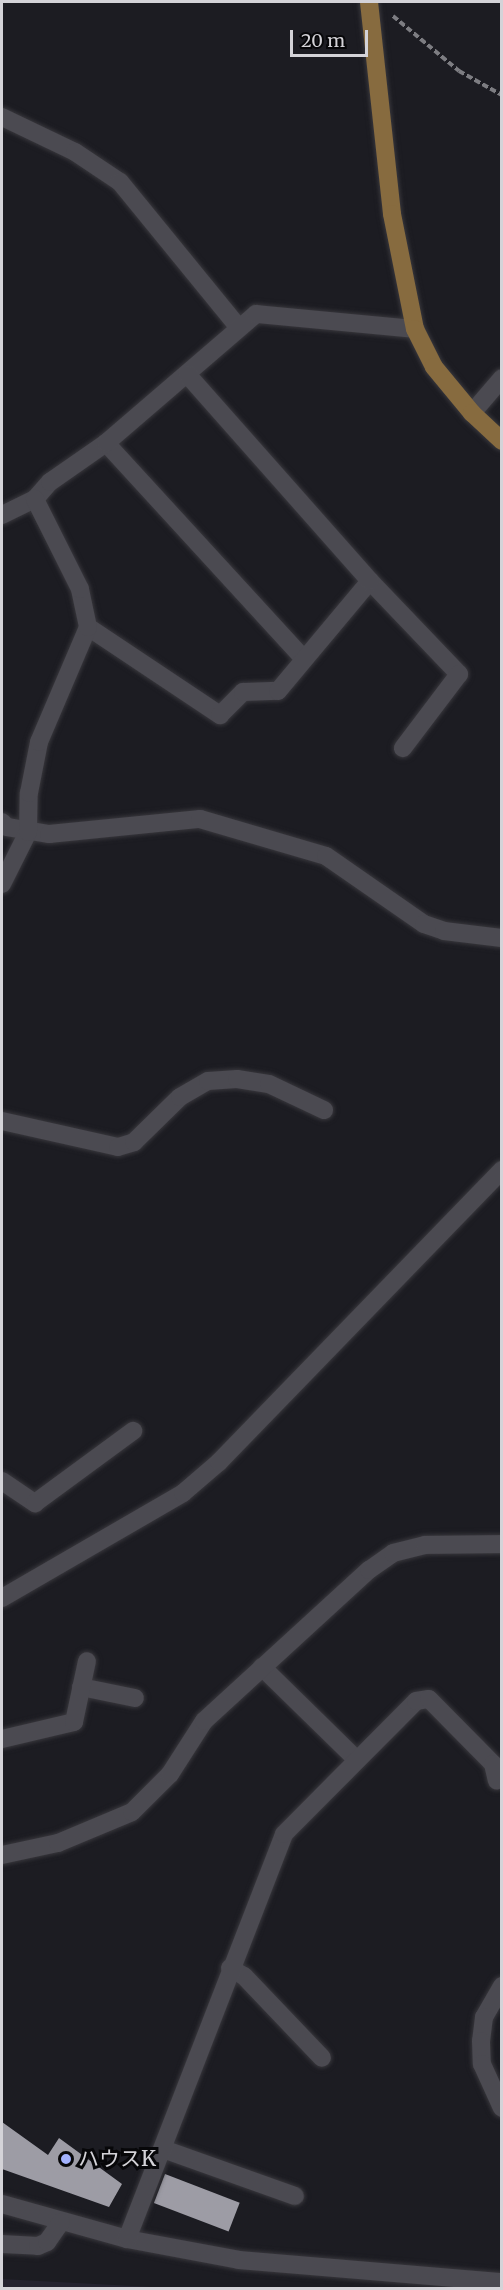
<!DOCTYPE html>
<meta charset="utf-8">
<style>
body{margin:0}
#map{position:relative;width:503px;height:2290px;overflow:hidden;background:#1c1c22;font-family:Merriweather,"Noto Sans JP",serif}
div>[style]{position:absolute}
.built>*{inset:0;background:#25232f}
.building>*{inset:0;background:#9d9ca5;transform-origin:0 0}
.path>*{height:4px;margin-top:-2px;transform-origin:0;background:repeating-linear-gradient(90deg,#7d7d82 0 6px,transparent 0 9px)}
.roads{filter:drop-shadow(0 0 2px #38373c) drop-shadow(0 0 2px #38373c)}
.minor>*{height:18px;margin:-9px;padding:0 9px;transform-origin:9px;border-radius:9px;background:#4b4a51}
.major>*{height:18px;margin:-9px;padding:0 9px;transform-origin:9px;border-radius:9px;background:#876b3f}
.dots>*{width:16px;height:16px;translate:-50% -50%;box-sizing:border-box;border:3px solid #070709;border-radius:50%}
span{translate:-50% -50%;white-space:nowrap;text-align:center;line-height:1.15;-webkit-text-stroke:6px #070709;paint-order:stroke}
.poi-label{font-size:21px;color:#d4d3d8}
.left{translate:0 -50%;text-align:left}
.frame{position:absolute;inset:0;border:3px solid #d4d3d8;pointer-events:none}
.scale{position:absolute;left:290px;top:30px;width:78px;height:27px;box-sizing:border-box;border:3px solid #d4d3d8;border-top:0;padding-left:8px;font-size:18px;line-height:21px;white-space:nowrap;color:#d4d3d8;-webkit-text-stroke:4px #070709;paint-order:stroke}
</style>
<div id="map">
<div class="built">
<i style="clip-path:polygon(2px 2279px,171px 2288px,2px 2288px)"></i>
</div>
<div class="building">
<i style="clip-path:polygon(2px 2122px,48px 2155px,59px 2138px,122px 2184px,109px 2207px,2px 2169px)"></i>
<i style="left:165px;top:2174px;width:80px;height:31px;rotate:21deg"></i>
</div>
<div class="path">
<i style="left:393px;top:16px;width:86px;rotate:39.8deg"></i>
<i style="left:459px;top:71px;width:49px;rotate:29.2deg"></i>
</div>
<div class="roads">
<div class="minor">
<i style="left:2px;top:117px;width:81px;rotate:25.6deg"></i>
<i style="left:75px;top:152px;width:54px;rotate:33.7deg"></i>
<i style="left:120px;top:182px;width:188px;rotate:50.8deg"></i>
<i style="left:472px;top:413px;width:46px;rotate:-49.4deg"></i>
<i style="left:106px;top:443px;width:293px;rotate:47.5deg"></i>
<i style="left:2px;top:515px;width:37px;rotate:-26deg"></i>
<i style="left:35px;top:499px;width:23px;rotate:-49deg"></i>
<i style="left:50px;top:482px;width:68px;rotate:-34.9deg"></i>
<i style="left:106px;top:443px;width:198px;rotate:-40.7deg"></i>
<i style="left:256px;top:314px;width:160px;rotate:5.4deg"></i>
<i style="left:370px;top:581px;width:129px;rotate:46.3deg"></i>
<i style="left:459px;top:674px;width:93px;rotate:127.1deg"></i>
<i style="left:88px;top:627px;width:159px;rotate:33.7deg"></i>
<i style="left:220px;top:715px;width:33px;rotate:-45deg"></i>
<i style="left:243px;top:692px;width:35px;rotate:-2deg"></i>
<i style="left:278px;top:691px;width:143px;rotate:-50.1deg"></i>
<i style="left:370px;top:581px;width:276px;rotate:-131.5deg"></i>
<i style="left:2px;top:822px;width:7px;rotate:45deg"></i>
<i style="left:7px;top:827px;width:43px;rotate:9.5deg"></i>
<i style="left:49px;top:834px;width:152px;rotate:-5.7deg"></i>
<i style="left:200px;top:819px;width:131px;rotate:16.4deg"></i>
<i style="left:326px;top:856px;width:119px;rotate:34.8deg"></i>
<i style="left:424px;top:924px;width:21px;rotate:19deg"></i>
<i style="left:444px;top:931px;width:58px;rotate:6.9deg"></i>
<i style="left:2px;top:884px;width:58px;rotate:-63.4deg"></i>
<i style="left:28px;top:832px;width:39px;rotate:-89deg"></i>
<i style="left:29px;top:793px;width:52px;rotate:-78.9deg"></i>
<i style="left:39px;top:742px;width:125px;rotate:-66.9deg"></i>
<i style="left:88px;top:627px;width:39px;rotate:-102deg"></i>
<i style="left:80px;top:589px;width:101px;rotate:-116.6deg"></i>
<i style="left:2px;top:1121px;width:119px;rotate:12.6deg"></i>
<i style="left:118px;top:1147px;width:17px;rotate:-17deg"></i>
<i style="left:134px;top:1142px;width:64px;rotate:-44.4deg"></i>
<i style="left:180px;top:1097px;width:32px;rotate:-30deg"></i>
<i style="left:208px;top:1081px;width:29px;rotate:-4deg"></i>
<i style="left:237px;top:1079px;width:32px;rotate:9deg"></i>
<i style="left:269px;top:1084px;width:61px;rotate:25.3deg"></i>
<i style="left:2px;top:1481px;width:40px;rotate:34deg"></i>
<i style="left:35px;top:1503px;width:122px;rotate:-36.3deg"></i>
<i style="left:2px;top:1598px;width:209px;rotate:-30.1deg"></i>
<i style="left:183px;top:1493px;width:48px;rotate:-40.7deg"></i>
<i style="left:219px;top:1462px;width:407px;rotate:-45.9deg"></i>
<i style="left:262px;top:1667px;width:132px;rotate:44.4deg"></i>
<i style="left:81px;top:1687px;width:55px;rotate:11.5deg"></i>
<i style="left:2px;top:1739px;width:74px;rotate:-13.3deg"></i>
<i style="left:74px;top:1722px;width:62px;rotate:-78deg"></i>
<i style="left:2px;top:1855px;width:57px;rotate:-12.1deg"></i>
<i style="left:58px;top:1843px;width:80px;rotate:-22.7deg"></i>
<i style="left:132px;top:1812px;width:54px;rotate:-45deg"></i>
<i style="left:170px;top:1774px;width:63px;rotate:-57.3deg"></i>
<i style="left:204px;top:1721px;width:224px;rotate:-42.5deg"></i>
<i style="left:369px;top:1570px;width:29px;rotate:-35deg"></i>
<i style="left:393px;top:1553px;width:33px;rotate:-14deg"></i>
<i style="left:425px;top:1545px;width:77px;rotate:-0.7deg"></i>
<i style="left:230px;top:1968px;width:16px;rotate:30deg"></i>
<i style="left:244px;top:1976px;width:113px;rotate:46.4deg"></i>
<i style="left:502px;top:1986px;width:36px;rotate:120deg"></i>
<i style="left:484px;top:2017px;width:24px;rotate:97deg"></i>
<i style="left:481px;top:2041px;width:23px;rotate:88deg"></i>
<i style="left:482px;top:2064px;width:48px;rotate:65.6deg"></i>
<i style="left:163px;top:2149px;width:140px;rotate:19.6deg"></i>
<i style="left:2px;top:2204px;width:130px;rotate:15.6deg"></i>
<i style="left:127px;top:2239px;width:114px;rotate:10.6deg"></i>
<i style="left:239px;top:2260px;width:264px;rotate:4.8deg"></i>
<i style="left:127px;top:2239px;width:434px;rotate:-68.8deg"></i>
<i style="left:284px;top:1834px;width:187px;rotate:-45.2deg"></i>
<i style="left:416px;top:1701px;width:13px;rotate:-9deg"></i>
<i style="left:429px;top:1699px;width:91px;rotate:45.4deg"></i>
<i style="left:493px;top:1764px;width:17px;rotate:77deg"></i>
<i style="left:2px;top:2244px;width:36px;rotate:3deg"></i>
<i style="left:38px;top:2246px;width:10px;rotate:-24deg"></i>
<i style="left:47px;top:2242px;width:24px;rotate:-55deg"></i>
</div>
<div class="major">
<i style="left:369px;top:2px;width:213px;rotate:83.8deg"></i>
<i style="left:392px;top:214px;width:117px;rotate:78.7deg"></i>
<i style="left:415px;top:329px;width:42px;rotate:63.4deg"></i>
<i style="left:434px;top:367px;width:60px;rotate:50.4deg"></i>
<i style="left:472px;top:413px;width:41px;rotate:43deg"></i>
</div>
</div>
<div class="dots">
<i style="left:66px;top:2159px;background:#a3b2fd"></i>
</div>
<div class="poi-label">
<span class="left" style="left:78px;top:2159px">ハウスK</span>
</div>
<div class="frame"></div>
<div class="scale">20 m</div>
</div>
